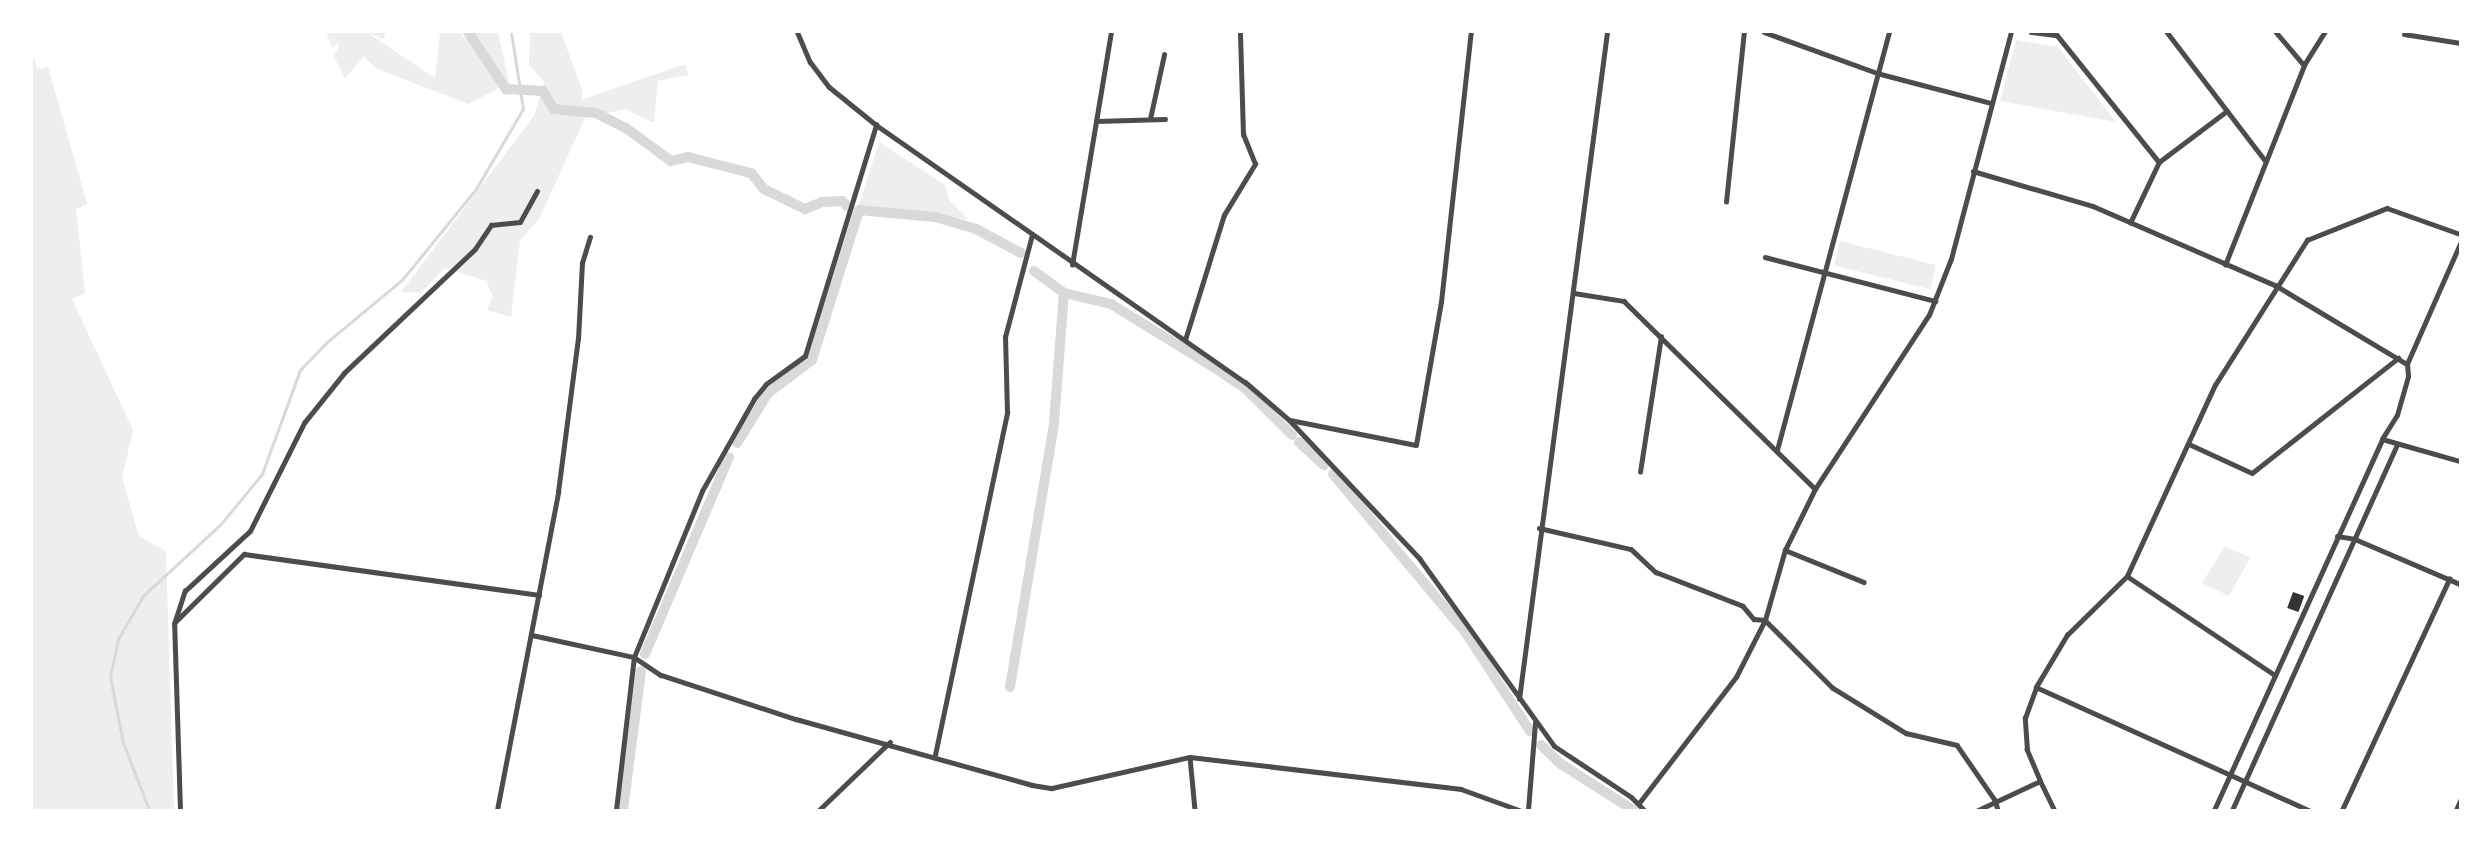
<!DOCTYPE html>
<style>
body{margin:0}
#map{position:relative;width:2492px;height:842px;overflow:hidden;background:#fff;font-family:Jost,sans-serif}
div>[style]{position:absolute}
.green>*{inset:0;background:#eee;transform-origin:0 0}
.stream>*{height:2.5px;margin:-1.25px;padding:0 1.25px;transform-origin:1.25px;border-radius:1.25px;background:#d9d9d9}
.canal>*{height:10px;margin:-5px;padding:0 5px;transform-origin:5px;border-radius:5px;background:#d9d9d9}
.building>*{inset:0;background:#353535;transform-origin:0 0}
.minor>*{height:4.5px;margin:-2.25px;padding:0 2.25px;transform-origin:2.25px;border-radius:2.25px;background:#4c4c4c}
.tertiary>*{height:5px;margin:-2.5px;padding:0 2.5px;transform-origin:2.5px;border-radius:2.5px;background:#4c4c4c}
span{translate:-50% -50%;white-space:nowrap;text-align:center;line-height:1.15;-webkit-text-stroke:6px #fff;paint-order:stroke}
.frame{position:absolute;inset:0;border:33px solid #fff;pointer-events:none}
</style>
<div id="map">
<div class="green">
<i style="clip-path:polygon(326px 32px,387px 32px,383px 39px,368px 33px,435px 78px,440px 32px,458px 32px,472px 44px,475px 32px,498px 32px,512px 96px,499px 88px,469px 104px,377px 69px,364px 57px,345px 78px,334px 57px,340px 42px,332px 47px)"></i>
<i style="clip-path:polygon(530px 32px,561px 32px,583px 93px,581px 100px,685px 64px,688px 75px,658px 81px,654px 123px,625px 109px,585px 118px,539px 219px,520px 241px,511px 317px,487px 310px,493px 296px,486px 281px,444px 268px,421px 293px,401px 292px,534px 116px,544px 82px,529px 65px)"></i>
<i style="clip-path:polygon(2016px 40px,2058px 47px,2116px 122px,2000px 101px)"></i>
<i style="clip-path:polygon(32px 50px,37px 69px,48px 67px,87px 204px,76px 209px,85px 293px,72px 299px,133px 430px,122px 478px,139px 536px,166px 551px,174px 810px,32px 810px)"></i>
<i style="clip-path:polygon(879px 142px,945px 185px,949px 200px,969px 220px,859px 205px)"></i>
<i style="left:1840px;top:241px;width:99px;height:25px;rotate:14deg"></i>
<i style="clip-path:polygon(2225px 546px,2250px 558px,2229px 596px,2202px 583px)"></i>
</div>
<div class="stream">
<i style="left:149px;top:810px;width:72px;rotate:-111.2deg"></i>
<i style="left:123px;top:743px;width:67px;rotate:-101.1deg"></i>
<i style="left:110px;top:677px;width:39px;rotate:-78deg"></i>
<i style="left:118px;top:639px;width:50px;rotate:-59.8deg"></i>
<i style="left:143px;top:596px;width:106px;rotate:-42.7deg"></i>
<i style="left:221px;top:524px;width:65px;rotate:-50.6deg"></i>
<i style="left:262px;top:474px;width:111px;rotate:-69.9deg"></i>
<i style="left:300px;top:370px;width:37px;rotate:-46deg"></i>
<i style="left:326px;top:343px;width:99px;rotate:-39.7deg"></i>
<i style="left:402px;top:280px;width:117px;rotate:-50.9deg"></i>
<i style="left:476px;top:189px;width:93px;rotate:-59.6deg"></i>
<i style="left:523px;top:109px;width:78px;rotate:-98.9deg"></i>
</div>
<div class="canal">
<i style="left:468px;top:32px;width:69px;rotate:56.3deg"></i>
<i style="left:506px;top:89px;width:37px;rotate:3deg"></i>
<i style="left:543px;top:91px;width:21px;rotate:59deg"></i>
<i style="left:554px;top:109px;width:42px;rotate:5.4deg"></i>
<i style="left:596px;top:113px;width:34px;rotate:27deg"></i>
<i style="left:626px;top:128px;width:56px;rotate:36.3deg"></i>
<i style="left:671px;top:161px;width:17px;rotate:-13deg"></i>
<i style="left:688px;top:157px;width:65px;rotate:14.3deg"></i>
<i style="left:751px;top:173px;width:21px;rotate:51deg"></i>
<i style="left:764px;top:189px;width:46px;rotate:26deg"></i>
<i style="left:805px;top:209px;width:18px;rotate:-22deg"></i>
<i style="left:822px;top:202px;width:20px;rotate:-3deg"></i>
<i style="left:842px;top:201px;width:8px;rotate:45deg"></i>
<i style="left:1034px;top:271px;width:37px;rotate:36deg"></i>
<i style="left:1064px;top:293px;width:48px;rotate:13.2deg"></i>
<i style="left:1111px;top:304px;width:122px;rotate:31.6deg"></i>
<i style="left:1215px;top:368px;width:37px;rotate:34deg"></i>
<i style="left:1246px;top:389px;width:65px;rotate:45deg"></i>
<i style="left:1299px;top:442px;width:34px;rotate:43deg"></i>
<i style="left:737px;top:443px;width:59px;rotate:-58.2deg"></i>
<i style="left:768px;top:393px;width:55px;rotate:-36.9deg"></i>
<i style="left:812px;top:360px;width:157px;rotate:-72.6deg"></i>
<i style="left:859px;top:210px;width:76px;rotate:5.3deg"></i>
<i style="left:935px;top:217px;width:43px;rotate:16.3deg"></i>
<i style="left:976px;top:229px;width:51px;rotate:28.1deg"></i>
<i style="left:1333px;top:474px;width:207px;rotate:50.1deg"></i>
<i style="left:1466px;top:633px;width:117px;rotate:56.9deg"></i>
<i style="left:645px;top:654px;width:214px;rotate:-66.9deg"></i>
<i style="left:1010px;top:687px;width:268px;rotate:-80.5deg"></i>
<i style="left:1054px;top:423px;width:130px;rotate:-85.6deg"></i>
<i style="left:1541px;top:745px;width:28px;rotate:44deg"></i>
<i style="left:1561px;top:764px;width:85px;rotate:32.6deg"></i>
<i style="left:623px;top:810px;width:140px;rotate:-82.6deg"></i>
</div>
<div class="building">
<i style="left:2293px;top:592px;width:12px;height:17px;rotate:20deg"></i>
</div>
<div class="minor">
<i style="left:1764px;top:32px;width:120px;rotate:19.9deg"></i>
<i style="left:1877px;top:73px;width:118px;rotate:14.7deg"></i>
<i style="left:2031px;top:32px;width:26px;rotate:7deg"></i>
<i style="left:2057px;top:35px;width:163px;rotate:51.2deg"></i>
<i style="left:2167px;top:32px;width:161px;rotate:52.6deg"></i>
<i style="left:2276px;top:32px;width:43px;rotate:49.7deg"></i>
<i style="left:2404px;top:34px;width:57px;rotate:9.1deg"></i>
<i style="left:1150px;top:119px;width:66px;rotate:-77.7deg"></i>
<i style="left:1096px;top:121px;width:69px;rotate:-1.7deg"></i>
<i style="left:1973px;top:171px;width:125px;rotate:16.3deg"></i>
<i style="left:2093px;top:206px;width:198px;rotate:23.5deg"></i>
<i style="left:2275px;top:285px;width:154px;rotate:30.9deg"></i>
<i style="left:1726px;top:202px;width:171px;rotate:-84deg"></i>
<i style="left:2130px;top:223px;width:68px;rotate:-64.6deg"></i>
<i style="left:2159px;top:162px;width:85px;rotate:-36.9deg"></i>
<i style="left:1765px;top:257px;width:176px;rotate:14.5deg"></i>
<i style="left:1072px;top:265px;width:236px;rotate:-80.5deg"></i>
<i style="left:2225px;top:265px;width:215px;rotate:-68.4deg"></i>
<i style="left:2304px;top:65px;width:39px;rotate:-58deg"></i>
<i style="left:1574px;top:293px;width:51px;rotate:9.1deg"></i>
<i style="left:1624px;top:301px;width:268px;rotate:44.5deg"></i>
<i style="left:1185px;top:340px;width:131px;rotate:-72.7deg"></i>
<i style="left:1224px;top:215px;width:60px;rotate:-58.7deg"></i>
<i style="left:1255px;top:164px;width:31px;rotate:-112deg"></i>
<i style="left:1243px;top:135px;width:103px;rotate:-91.7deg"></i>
<i style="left:1290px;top:420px;width:128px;rotate:11.2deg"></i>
<i style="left:1416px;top:445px;width:145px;rotate:-80.1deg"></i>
<i style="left:1441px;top:302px;width:272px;rotate:-83.7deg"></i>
<i style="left:2382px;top:439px;width:28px;rotate:-58deg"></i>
<i style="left:2397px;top:415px;width:40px;rotate:-74deg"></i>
<i style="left:2408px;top:377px;width:13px;rotate:-94deg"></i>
<i style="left:2407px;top:364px;width:131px;rotate:-66.2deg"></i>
<i style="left:2189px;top:444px;width:69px;rotate:24.7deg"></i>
<i style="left:2252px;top:473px;width:186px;rotate:-38.2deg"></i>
<i style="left:1777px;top:450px;width:433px;rotate:-75deg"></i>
<i style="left:1640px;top:472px;width:137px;rotate:-81.2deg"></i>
<i style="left:1539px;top:528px;width:94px;rotate:12.9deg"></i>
<i style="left:1631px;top:549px;width:34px;rotate:43deg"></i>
<i style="left:1656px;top:572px;width:93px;rotate:21.3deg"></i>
<i style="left:1743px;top:606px;width:17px;rotate:50deg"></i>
<i style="left:1754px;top:619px;width:11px;rotate:5deg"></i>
<i style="left:1765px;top:620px;width:96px;rotate:45deg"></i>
<i style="left:1833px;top:688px;width:86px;rotate:31.7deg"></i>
<i style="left:1906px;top:733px;width:52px;rotate:13.2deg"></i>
<i style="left:1957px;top:745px;width:67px;rotate:55.4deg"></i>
<i style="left:1995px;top:800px;width:10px;rotate:73deg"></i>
<i style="left:2337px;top:536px;width:18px;rotate:9deg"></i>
<i style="left:2355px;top:539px;width:114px;rotate:23.2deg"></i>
<i style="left:1785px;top:550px;width:85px;rotate:22.1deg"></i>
<i style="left:2127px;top:576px;width:178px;rotate:33.8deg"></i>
<i style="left:175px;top:622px;width:97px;rotate:-44.6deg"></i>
<i style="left:244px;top:554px;width:298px;rotate:7.9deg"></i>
<i style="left:532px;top:635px;width:104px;rotate:12.2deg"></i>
<i style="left:634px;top:657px;width:32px;rotate:34deg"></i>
<i style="left:661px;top:675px;width:142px;rotate:18.1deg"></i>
<i style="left:796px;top:719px;width:245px;rotate:15.6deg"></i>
<i style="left:1032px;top:785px;width:20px;rotate:9deg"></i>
<i style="left:1052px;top:788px;width:141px;rotate:-12.7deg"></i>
<i style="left:1190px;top:757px;width:273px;rotate:6.7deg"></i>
<i style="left:1461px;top:789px;width:62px;rotate:19.9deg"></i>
<i style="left:2036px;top:687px;width:299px;rotate:24.3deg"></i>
<i style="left:1519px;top:699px;width:673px;rotate:-82.48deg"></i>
<i style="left:935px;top:755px;width:350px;rotate:-78.1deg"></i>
<i style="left:1007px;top:412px;width:75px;rotate:-91.5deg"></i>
<i style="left:1005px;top:337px;width:106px;rotate:-75.2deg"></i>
<i style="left:1190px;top:757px;width:53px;rotate:84.6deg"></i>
<i style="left:2040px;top:781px;width:34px;rotate:-113deg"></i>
<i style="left:2027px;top:750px;width:32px;rotate:-94deg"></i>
<i style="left:2025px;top:718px;width:33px;rotate:-70deg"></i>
<i style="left:2036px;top:687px;width:61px;rotate:-59.2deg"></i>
<i style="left:2067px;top:635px;width:84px;rotate:-44.5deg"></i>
<i style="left:2127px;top:576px;width:210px;rotate:-65.3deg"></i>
<i style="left:2215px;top:385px;width:172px;rotate:-57.6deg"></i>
<i style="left:2307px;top:240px;width:86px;rotate:-21.8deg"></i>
<i style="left:2387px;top:208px;width:77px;rotate:19.6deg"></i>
<i style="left:1639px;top:803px;width:159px;rotate:-52.4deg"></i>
<i style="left:1736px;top:677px;width:64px;rotate:-63deg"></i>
<i style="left:1765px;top:620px;width:73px;rotate:-74.1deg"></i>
<i style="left:1785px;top:550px;width:68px;rotate:-63.8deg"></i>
<i style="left:1815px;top:489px;width:208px;rotate:-56.8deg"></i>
<i style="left:1929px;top:315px;width:60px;rotate:-68.6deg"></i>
<i style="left:1951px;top:259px;width:235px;rotate:-75.2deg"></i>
<i style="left:180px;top:810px;width:186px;rotate:-91.8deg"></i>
<i style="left:174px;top:624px;width:35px;rotate:-72deg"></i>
<i style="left:185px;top:591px;width:88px;rotate:-42.7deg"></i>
<i style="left:250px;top:531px;width:121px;rotate:-63.4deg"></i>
<i style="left:304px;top:423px;width:64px;rotate:-51.3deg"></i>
<i style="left:344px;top:373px;width:180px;rotate:-43.4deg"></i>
<i style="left:475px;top:249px;width:29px;rotate:-56deg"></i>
<i style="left:491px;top:225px;width:29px;rotate:-6deg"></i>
<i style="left:520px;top:222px;width:35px;rotate:-61deg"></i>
<i style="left:497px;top:810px;width:324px;rotate:-79.1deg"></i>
<i style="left:558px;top:492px;width:154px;rotate:-82.6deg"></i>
<i style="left:578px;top:339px;width:76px;rotate:-87deg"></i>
<i style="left:582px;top:263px;width:27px;rotate:-73deg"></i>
<i style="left:616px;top:810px;width:154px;rotate:-83.3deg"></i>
<i style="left:634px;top:657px;width:179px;rotate:-67.7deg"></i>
<i style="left:702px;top:491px;width:106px;rotate:-60.5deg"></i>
<i style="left:754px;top:399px;width:19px;rotate:-51deg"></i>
<i style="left:766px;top:384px;width:48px;rotate:-35.7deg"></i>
<i style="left:805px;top:356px;width:242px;rotate:-72.9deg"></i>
<i style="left:819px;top:810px;width:98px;rotate:-43.8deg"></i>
<i style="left:1528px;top:810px;width:87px;rotate:-85.4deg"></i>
<i style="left:2342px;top:810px;width:255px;rotate:-65.1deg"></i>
<i style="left:2456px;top:810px;width:10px;rotate:-66deg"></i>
</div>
<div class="tertiary">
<i style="left:797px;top:32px;width:33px;rotate:67deg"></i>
<i style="left:810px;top:62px;width:31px;rotate:53deg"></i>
<i style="left:829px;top:87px;width:60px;rotate:39deg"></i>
<i style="left:876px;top:125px;width:450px;rotate:34.9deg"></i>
<i style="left:1245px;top:382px;width:58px;rotate:40.8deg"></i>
<i style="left:1289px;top:420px;width:190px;rotate:46.7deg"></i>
<i style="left:1419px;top:558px;width:231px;rotate:54.3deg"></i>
<i style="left:1554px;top:746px;width:92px;rotate:33.5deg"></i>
<i style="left:1631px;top:797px;width:18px;rotate:45deg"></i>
<i style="left:1978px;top:810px;width:68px;rotate:-25.1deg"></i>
<i style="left:2040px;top:781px;width:32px;rotate:64deg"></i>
<i style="left:2214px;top:810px;width:407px;rotate:-65.6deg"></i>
<i style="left:2382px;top:439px;width:81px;rotate:15.8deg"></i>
<i style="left:2232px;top:810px;width:401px;rotate:-65.7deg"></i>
</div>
<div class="frame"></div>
</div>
